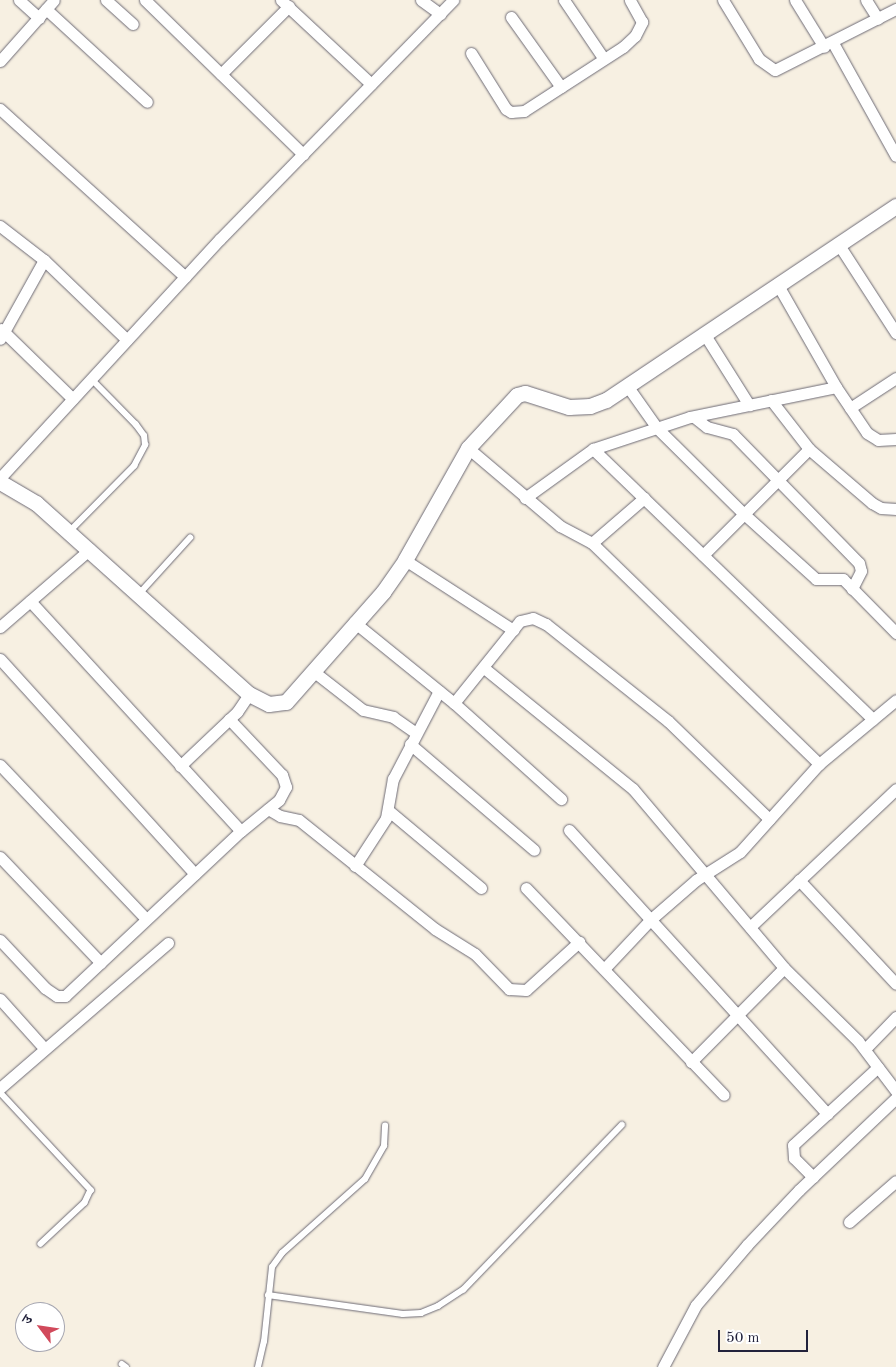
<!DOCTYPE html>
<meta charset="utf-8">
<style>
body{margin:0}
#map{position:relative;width:896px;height:1367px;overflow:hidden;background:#f7f0e2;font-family:"Old Standard TT","Noto Serif Devanagari",serif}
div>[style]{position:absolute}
.roads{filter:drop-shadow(0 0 1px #6d6a75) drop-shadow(0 0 1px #6d6a75)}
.service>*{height:5.5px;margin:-2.75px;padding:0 2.75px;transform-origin:2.75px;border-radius:2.75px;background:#fff}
.minor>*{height:11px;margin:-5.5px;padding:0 5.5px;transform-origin:5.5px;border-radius:5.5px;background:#fff}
.tertiary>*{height:15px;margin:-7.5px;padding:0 7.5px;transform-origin:7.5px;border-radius:7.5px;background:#fff}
span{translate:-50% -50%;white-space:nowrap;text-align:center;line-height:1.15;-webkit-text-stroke:4px #fff;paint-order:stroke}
.north{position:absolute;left:15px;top:1302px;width:50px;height:50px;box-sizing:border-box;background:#fff;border:1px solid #a7a7b1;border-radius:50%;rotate:301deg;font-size:14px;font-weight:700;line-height:20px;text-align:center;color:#22223b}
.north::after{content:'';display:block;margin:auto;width:18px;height:22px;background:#d1495b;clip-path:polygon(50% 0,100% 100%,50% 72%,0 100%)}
.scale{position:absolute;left:718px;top:1330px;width:90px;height:22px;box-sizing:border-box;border:2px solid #22223b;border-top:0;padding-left:6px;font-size:15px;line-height:18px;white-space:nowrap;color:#22223b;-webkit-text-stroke:4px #fff;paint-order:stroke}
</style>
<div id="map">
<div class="roads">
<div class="service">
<i style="left:69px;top:532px;width:93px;rotate:-45.4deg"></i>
<i style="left:134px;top:466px;width:24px;rotate:-62deg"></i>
<i style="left:145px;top:445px;width:9px;rotate:-96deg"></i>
<i style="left:144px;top:436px;width:14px;rotate:-126deg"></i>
<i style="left:136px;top:425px;width:64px;rotate:-134.4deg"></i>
<i style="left:139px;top:594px;width:76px;rotate:-47.7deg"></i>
<i style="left:0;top:1092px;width:134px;rotate:47.1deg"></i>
<i style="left:91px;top:1190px;width:14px;rotate:115deg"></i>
<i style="left:85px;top:1203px;width:60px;rotate:137deg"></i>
<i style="left:268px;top:1295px;width:136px;rotate:8deg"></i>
<i style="left:403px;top:1314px;width:18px;rotate:-3deg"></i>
<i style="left:421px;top:1313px;width:18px;rotate:-22deg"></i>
<i style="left:438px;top:1306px;width:30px;rotate:-33deg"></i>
<i style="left:463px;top:1290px;width:229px;rotate:-46.1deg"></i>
<i style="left:122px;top:1364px;width:5px;rotate:37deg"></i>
<i style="left:258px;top:1367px;width:26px;rotate:-77deg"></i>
<i style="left:264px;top:1342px;width:75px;rotate:-83.9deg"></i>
<i style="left:272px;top:1267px;width:17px;rotate:-54deg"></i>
<i style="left:282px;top:1253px;width:111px;rotate:-41.7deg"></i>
<i style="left:365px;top:1179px;width:38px;rotate:-60deg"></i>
<i style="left:384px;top:1146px;width:20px;rotate:-87deg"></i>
</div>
<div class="minor">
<i style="left:19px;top:0;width:27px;rotate:42deg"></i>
<i style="left:106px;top:0;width:36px;rotate:42deg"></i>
<i style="left:145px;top:0;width:221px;rotate:44.3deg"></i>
<i style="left:281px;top:0;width:123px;rotate:43deg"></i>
<i style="left:421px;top:0;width:24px;rotate:36deg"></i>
<i style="left:564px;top:0;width:71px;rotate:55.9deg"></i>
<i style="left:723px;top:0;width:69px;rotate:58.6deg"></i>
<i style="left:759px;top:59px;width:19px;rotate:35deg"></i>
<i style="left:775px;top:70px;width:136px;rotate:-26.8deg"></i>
<i style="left:795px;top:0;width:55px;rotate:58.3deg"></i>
<i style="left:866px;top:0;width:22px;rotate:58deg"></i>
<i style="left:46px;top:9px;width:137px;rotate:42.6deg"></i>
<i style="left:511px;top:17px;width:86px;rotate:54.5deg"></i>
<i style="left:833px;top:43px;width:129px;rotate:60.9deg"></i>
<i style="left:471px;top:53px;width:66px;rotate:58deg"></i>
<i style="left:506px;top:109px;width:6px;rotate:31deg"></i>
<i style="left:511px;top:112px;width:13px;rotate:-4deg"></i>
<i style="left:524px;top:111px;width:118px;rotate:-32.9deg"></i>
<i style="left:623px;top:47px;width:16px;rotate:-43deg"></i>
<i style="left:635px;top:36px;width:16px;rotate:-63deg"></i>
<i style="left:642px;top:22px;width:25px;rotate:-119deg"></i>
<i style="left:0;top:61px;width:81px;rotate:-48.5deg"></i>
<i style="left:221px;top:74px;width:96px;rotate:-45deg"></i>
<i style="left:0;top:109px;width:250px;rotate:42.2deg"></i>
<i style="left:0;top:226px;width:56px;rotate:37.7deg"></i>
<i style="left:44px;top:260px;width:90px;rotate:119.1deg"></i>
<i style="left:839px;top:245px;width:105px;rotate:57.1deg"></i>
<i style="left:44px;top:260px;width:115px;rotate:43.9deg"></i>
<i style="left:779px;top:287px;width:115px;rotate:60.3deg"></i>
<i style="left:836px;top:387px;width:55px;rotate:56deg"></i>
<i style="left:867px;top:433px;width:13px;rotate:32deg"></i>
<i style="left:878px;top:440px;width:18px;rotate:-3deg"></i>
<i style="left:1px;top:329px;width:100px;rotate:44.2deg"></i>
<i style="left:705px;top:335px;width:83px;rotate:57.8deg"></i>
<i style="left:628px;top:387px;width:50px;rotate:54.7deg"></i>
<i style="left:657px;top:428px;width:122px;rotate:44.7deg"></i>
<i style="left:744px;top:514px;width:97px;rotate:42.1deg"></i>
<i style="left:816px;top:579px;width:27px"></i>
<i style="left:843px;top:579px;width:76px;rotate:45.5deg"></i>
<i style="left:771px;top:400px;width:62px;rotate:52.2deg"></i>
<i style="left:809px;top:449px;width:83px;rotate:40.6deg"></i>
<i style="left:872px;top:503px;width:10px;rotate:29deg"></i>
<i style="left:881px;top:508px;width:15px;rotate:4deg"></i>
<i style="left:850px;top:408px;width:55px;rotate:-33.1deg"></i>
<i style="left:694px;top:417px;width:16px;rotate:38deg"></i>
<i style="left:707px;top:427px;width:27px;rotate:15deg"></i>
<i style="left:733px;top:434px;width:180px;rotate:45.7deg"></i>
<i style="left:859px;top:563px;width:8px;rotate:76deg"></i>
<i style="left:861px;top:571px;width:20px;rotate:117deg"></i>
<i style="left:468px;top:448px;width:121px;rotate:40.3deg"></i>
<i style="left:560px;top:526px;width:36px;rotate:28deg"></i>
<i style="left:592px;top:543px;width:317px;rotate:44.2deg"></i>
<i style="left:819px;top:764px;width:100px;rotate:-39.7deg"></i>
<i style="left:593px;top:449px;width:389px;rotate:44deg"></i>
<i style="left:0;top:478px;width:325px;rotate:-47.4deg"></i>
<i style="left:220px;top:239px;width:334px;rotate:-45.7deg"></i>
<i style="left:525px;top:498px;width:84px;rotate:-35.8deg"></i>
<i style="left:593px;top:449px;width:102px;rotate:-18.3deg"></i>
<i style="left:690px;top:417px;width:149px;rotate:-11.6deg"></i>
<i style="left:592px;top:543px;width:69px;rotate:-40.9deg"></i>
<i style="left:703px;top:555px;width:150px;rotate:-45deg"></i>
<i style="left:405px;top:560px;width:129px;rotate:32.9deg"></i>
<i style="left:30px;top:601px;width:312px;rotate:47.5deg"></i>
<i style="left:354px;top:622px;width:129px;rotate:39deg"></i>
<i style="left:454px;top:703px;width:144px;rotate:41.9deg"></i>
<i style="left:0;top:627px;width:119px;rotate:-40.9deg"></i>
<i style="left:0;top:659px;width:290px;rotate:47.8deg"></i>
<i style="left:484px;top:668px;width:192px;rotate:39.1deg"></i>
<i style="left:633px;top:789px;width:234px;rotate:49.8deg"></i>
<i style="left:784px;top:968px;width:104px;rotate:44.6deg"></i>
<i style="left:858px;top:1041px;width:63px;rotate:52.8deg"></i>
<i style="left:313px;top:671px;width:63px;rotate:38deg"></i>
<i style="left:363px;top:710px;width:31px;rotate:13deg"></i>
<i style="left:393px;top:717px;width:28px;rotate:35deg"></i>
<i style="left:454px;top:703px;width:105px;rotate:-51.2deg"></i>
<i style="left:520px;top:621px;width:13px;rotate:-13deg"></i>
<i style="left:533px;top:618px;width:14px;rotate:25deg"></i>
<i style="left:546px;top:624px;width:156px;rotate:38.5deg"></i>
<i style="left:668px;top:721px;width:141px;rotate:44.1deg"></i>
<i style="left:410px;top:744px;width:163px;rotate:40.5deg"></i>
<i style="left:0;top:765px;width:212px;rotate:46.5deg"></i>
<i style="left:180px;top:766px;width:79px;rotate:-43.5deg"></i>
<i style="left:237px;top:712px;width:22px;rotate:-56deg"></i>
<i style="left:268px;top:809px;width:14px;rotate:30deg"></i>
<i style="left:280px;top:816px;width:19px;rotate:12deg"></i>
<i style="left:299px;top:820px;width:174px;rotate:38.7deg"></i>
<i style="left:435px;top:929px;width:47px;rotate:32deg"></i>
<i style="left:475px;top:954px;width:49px;rotate:45.8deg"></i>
<i style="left:509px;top:989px;width:17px;rotate:3deg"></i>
<i style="left:526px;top:990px;width:72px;rotate:-42.2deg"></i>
<i style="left:389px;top:811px;width:120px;rotate:39.9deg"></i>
<i style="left:569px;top:830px;width:384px;rotate:47.7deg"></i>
<i style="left:0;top:857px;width:146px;rotate:46.4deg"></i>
<i style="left:355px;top:866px;width:57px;rotate:-57.1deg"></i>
<i style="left:386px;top:818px;width:40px;rotate:-80deg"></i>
<i style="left:393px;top:779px;width:99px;rotate:-62.4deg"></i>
<i style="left:799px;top:880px;width:142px;rotate:47deg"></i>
<i style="left:526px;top:888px;width:286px;rotate:46.3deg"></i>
<i style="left:750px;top:927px;width:201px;rotate:-43.4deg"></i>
<i style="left:0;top:940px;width:66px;rotate:46.8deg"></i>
<i style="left:45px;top:988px;width:14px;rotate:34deg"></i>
<i style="left:57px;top:996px;width:8px"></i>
<i style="left:65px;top:996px;width:241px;rotate:-43.2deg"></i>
<i style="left:241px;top:831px;width:49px;rotate:-39.2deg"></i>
<i style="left:279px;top:800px;width:15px;rotate:-62deg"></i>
<i style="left:286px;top:787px;width:13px;rotate:-108deg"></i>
<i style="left:282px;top:775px;width:77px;rotate:-133.4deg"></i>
<i style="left:604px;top:969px;width:67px;rotate:-46.8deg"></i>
<i style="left:650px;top:920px;width:61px;rotate:-41deg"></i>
<i style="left:696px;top:880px;width:52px;rotate:-32.5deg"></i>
<i style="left:740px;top:852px;width:118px;rotate:-48.1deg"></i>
<i style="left:0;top:999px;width:66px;rotate:48.1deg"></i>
<i style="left:865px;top:1049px;width:45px;rotate:-45.9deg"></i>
<i style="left:691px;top:1062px;width:132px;rotate:-45.3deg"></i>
<i style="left:0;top:1088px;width:222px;rotate:-40.8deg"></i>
<i style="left:813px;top:1177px;width:27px;rotate:-135deg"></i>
<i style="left:794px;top:1158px;width:13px;rotate:-94deg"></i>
<i style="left:793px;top:1145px;width:115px;rotate:-42.5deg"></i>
<i style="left:849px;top:1222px;width:62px;rotate:-41.1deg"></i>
<i style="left:663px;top:1367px;width:70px;rotate:-62deg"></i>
<i style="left:696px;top:1305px;width:79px;rotate:-49.6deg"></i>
<i style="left:747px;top:1245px;width:76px;rotate:-46.6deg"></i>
<i style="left:799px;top:1190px;width:134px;rotate:-43.5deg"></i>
</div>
<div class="tertiary">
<i style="left:0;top:482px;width:42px;rotate:30.3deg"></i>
<i style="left:36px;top:503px;width:286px;rotate:41.9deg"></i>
<i style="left:249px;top:694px;width:22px;rotate:27deg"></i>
<i style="left:269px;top:704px;width:17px;rotate:-7deg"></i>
<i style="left:286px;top:702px;width:147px;rotate:-48.6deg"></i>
<i style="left:383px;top:592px;width:39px;rotate:-55deg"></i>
<i style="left:405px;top:560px;width:129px;rotate:-60.6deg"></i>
<i style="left:468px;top:448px;width:72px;rotate:-47.2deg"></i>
<i style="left:517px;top:395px;width:8px;rotate:-14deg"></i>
<i style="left:525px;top:393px;width:46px;rotate:17.7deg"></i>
<i style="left:569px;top:407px;width:21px;rotate:-3deg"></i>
<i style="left:590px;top:406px;width:17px;rotate:-21deg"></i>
<i style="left:606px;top:400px;width:349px;rotate:-33.8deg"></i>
</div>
</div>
<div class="north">उ</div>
<div class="scale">50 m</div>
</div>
